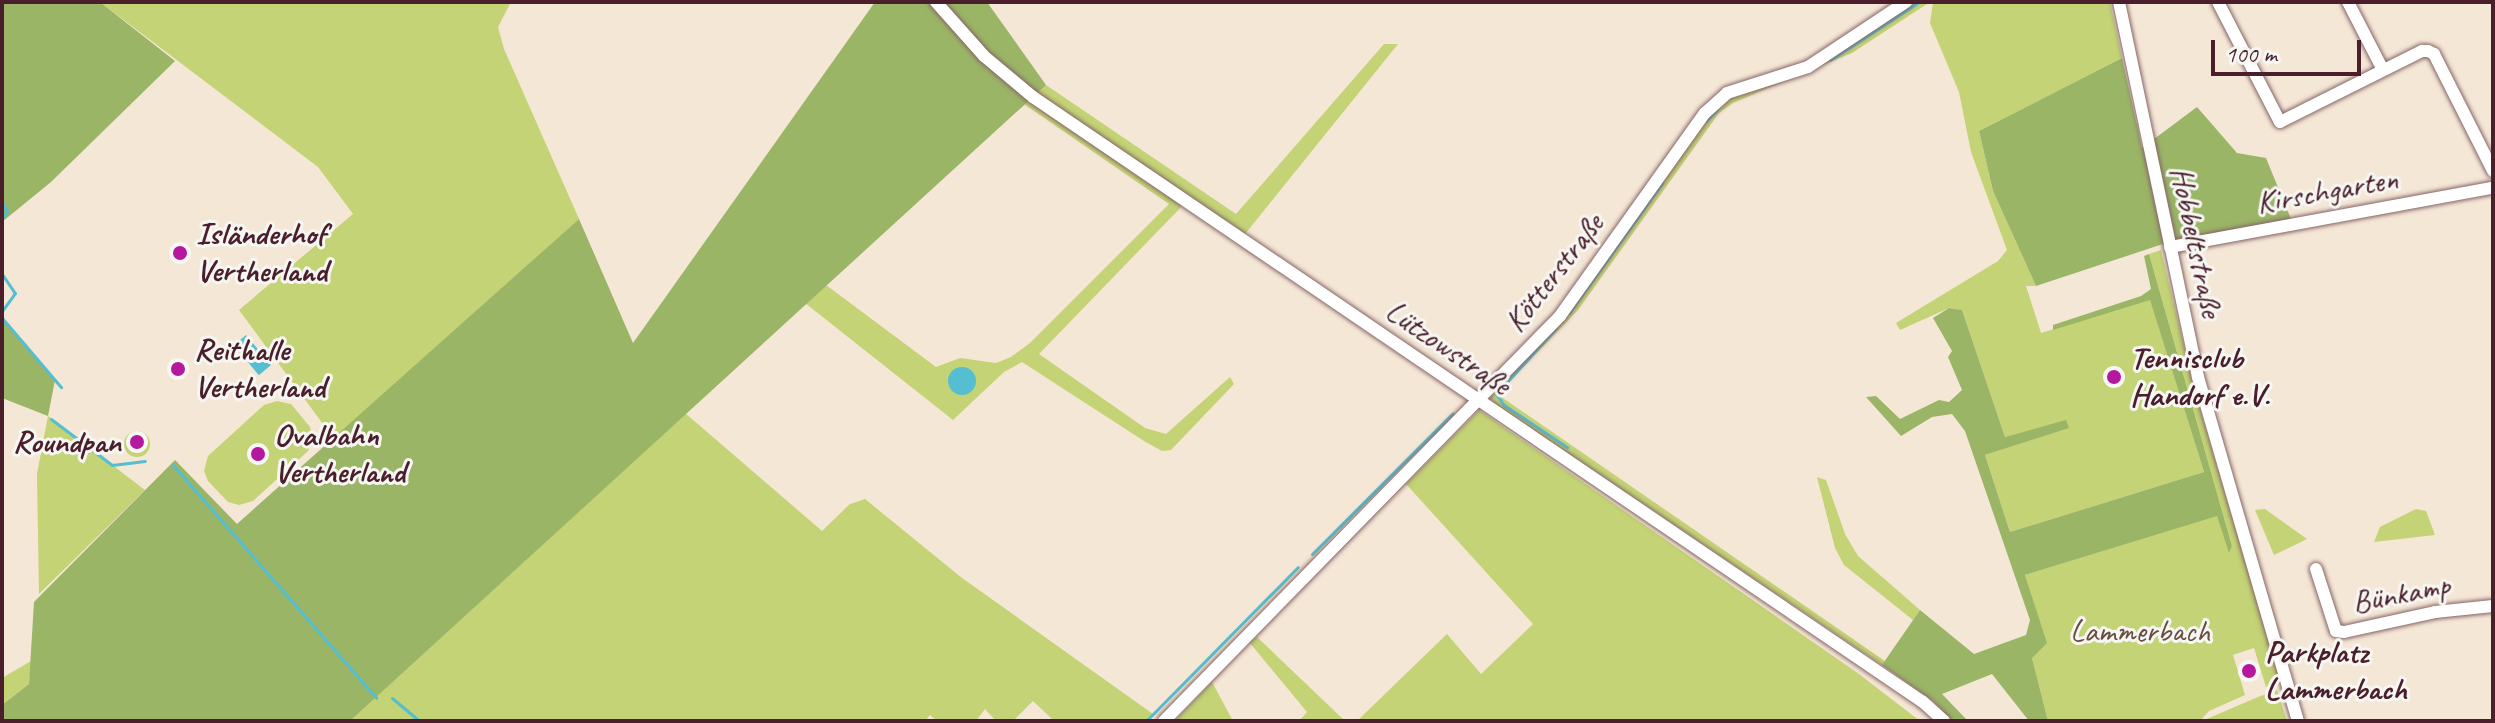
<!DOCTYPE html>
<meta charset="utf-8">
<style>
body{margin:0}
#map{position:relative;width:2495px;height:723px;overflow:hidden;background:#f5e7d6;font-family:Caveat,sans-serif}
div>[style]{position:absolute}
.green>*{inset:0;background:#c3d375}
.round{border-radius:50%}
.forest>*{inset:0;background:#9ab566}
.water>*{inset:0;background:#55bed1;transform-origin:0 0}
.stream>*{height:3px;margin:-1.5px;padding:0 1.5px;transform-origin:1.5px;border-radius:1.5px;background:#55bed1}
.roads{filter:drop-shadow(0 0 2px #866567) drop-shadow(0 0 2px #866567)}
.minor>*{height:12px;margin:-6px;padding:0 6px;transform-origin:6px;border-radius:6px;background:#fff}
.dots>*{width:22px;height:22px;translate:-50% -50%;box-sizing:border-box;border:4px solid #f6f6f2;border-radius:50%}
span{translate:-50% -50%;white-space:nowrap;text-align:center;line-height:1.15;-webkit-text-stroke:6px #f6f6f2;paint-order:stroke}
.street-label{font-size:32px;color:#4a1f2b}
.poi-label{font-size:32px;color:#4a1f2b;font-weight:700}
.left{translate:0 -50%;text-align:left}
.right{translate:-100% -50%;text-align:right}
.park-label{font-size:32px;color:#684c3e}
.frame{position:absolute;inset:0;border:4px solid #4a1f2b;pointer-events:none}
.scale{position:absolute;left:2211px;top:40px;width:150px;height:36px;box-sizing:border-box;border:4px solid #4a1f2b;border-top:0;padding-left:10px;font-size:24px;line-height:28px;white-space:nowrap;color:#4a1f2b;-webkit-text-stroke:6px #f6f6f2;paint-order:stroke}
</style>
<div id="map">
<div class="green">
<i style="clip-path:polygon(100px 2px,511px 2px,498px 27px,504px 49px,579px 219px,334px 439px,239px 310px,353px 214px,318px 167px)"></i>
<i style="clip-path:polygon(1914px 2px,1930px 2px,1852px 53px,1733px 103px,1719px 113px,1578px 310px,1502px 389px,1500px 396px,1885px 661px,1882px 665px,1495px 404px,1490px 397px,1491px 388px,1560px 316px,1727px 93px,1849px 45px)"></i>
<i style="clip-path:polygon(1933px 2px,2110px 2px,2122px 58px,1979px 131px,1993px 191px,2036px 286px,2026px 286px,2041px 333px,2150px 299px,2204px 472px,2010px 532px,1985px 455px,2068px 428px,2066px 421px,2005px 437px,1962px 310px,1949px 308px,1900px 330px,1896px 323px,1998px 261px,2007px 250px,1971px 152px,1959px 92px,1930px 23px)"></i>
<i style="clip-path:polygon(1384px 44px,1398px 44px,1241px 239px,1186px 202px,1039px 354px,1145px 428px,1166px 434px,1230px 377px,1234px 384px,1171px 450px,1162px 451px,1144px 441px,1022px 362px,1004px 372px,953px 420px,805px 303px,826px 285px,936px 367px,960px 358px,996px 363px,1011px 357px,1030px 343px,1169px 204px,1024px 104px,1046px 85px,1236px 214px)"></i>
<i style="clip-path:polygon(2161px 250px,2195px 392px,2281px 681px,2266px 687px,2254px 648px,2233px 655px,2245px 695px,2209px 711px,2200px 721px,2048px 721px,2032px 658px,2046px 642px,2025px 575px,2217px 515px,2229px 551px,2232px 546px,2149px 254px)"></i>
<i style="clip-path:polygon(277px 401px,291px 404px,310px 427px,313px 440px,308px 451px,253px 501px,239px 505px,228px 502px,208px 481px,204px 471px,208px 456px,264px 405px)"></i>
<i style="clip-path:polygon(1479px 410px,1859px 674px,1920px 721px,1357px 721px,1447px 634px,1481px 674px,1533px 624px,1406px 484px)"></i>
<i style="clip-path:polygon(685px 413px,822px 531px,850px 504px,865px 499px,962px 578px,1153px 714px,1146px 721px,1054px 721px,1033px 701px,1013px 721px,996px 721px,985px 709px,976px 721px,937px 721px,930px 715px,925px 721px,350px 721px)"></i>
<i style="clip-path:polygon(48px 416px,145px 490px,39px 594px,37px 474px)"></i>
<i class="round" style="left:124px;top:431px;width:26px;height:26px"></i>
<i style="clip-path:polygon(1817px 477px,1826px 480px,1845px 534px,1858px 556px,1920px 610px,1913px 620px,1844px 565px,1835px 548px)"></i>
<i style="clip-path:polygon(2265px 509px,2307px 539px,2274px 555px,2255px 510px)"></i>
<i style="clip-path:polygon(2416px 509px,2426px 511px,2435px 535px,2374px 542px,2380px 527px)"></i>
<i style="clip-path:polygon(1257px 637px,1345px 721px,1299px 721px,1307px 712px,1249px 642px)"></i>
<i style="clip-path:polygon(31px 661px,29px 684px,2px 705px,2px 678px)"></i>
<i style="clip-path:polygon(1212px 682px,1233px 721px,1175px 721px)"></i>
<i style="clip-path:polygon(2277px 690px,2287px 721px,2202px 721px,2258px 697px)"></i>
</div>
<div class="forest">
<i style="clip-path:polygon(2px 2px,100px 2px,175px 61px,51px 182px,2px 222px)"></i>
<i style="clip-path:polygon(875px 2px,987px 2px,1046px 85px,350px 721px,2px 721px,2px 705px,29px 684px,34px 602px,175px 460px,237px 524px,579px 219px,633px 343px)"></i>
<i style="clip-path:polygon(2122px 58px,2142px 148px,2197px 107px,2237px 153px,2266px 158px,2291px 219px,2172px 241px,2036px 286px,1993px 191px,1979px 131px)"></i>
<i style="clip-path:polygon(2149px 254px,2232px 546px,2229px 553px,2217px 516px,2025px 575px,2047px 643px,2032px 658px,2048px 721px,2029px 721px,1992px 674px,1942px 694px,1968px 721px,1952px 721px,1933px 701px,1882px 665px,1920px 610px,1974px 654px,2026px 635px,2030px 620px,1965px 431px,1952px 414px,1932px 417px,1901px 436px,1866px 397px,1876px 396px,1900px 419px,1939px 400px,1949px 402px,1962px 390px,1948px 357px,1952px 351px,1933px 318px,1949px 308px,1962px 310px,2005px 437px,2066px 420px,2069px 428px,1985px 455px,2010px 532px,2204px 472px,2150px 300px,2053px 330px,2053px 325px,2141px 296px,2151px 289px,2144px 256px)"></i>
<i style="clip-path:polygon(2px 316px,55px 380px,48px 416px,2px 398px)"></i>
</div>
<div class="water">
<i style="left:246px;top:335px;width:39px;height:16px;rotate:50deg"></i>
<i class="round" style="left:948px;top:367px;width:28px;height:28px"></i>
</div>
<div class="stream">
<i style="left:1830px;top:60px;width:106px;rotate:-33.1deg"></i>
<i style="left:1706px;top:121px;width:16px;rotate:-47deg"></i>
<i style="left:2px;top:202px;width:10px;rotate:61deg"></i>
<i style="left:7px;top:211px;width:9px;rotate:126deg"></i>
<i style="left:2px;top:274px;width:23px;rotate:56deg"></i>
<i style="left:15px;top:293px;width:22px;rotate:126deg"></i>
<i style="left:1569px;top:313px;width:160px;rotate:-54.4deg"></i>
<i style="left:2px;top:318px;width:91px;rotate:49.5deg"></i>
<i style="left:1556px;top:328px;width:89px;rotate:132.3deg"></i>
<i style="left:1496px;top:394px;width:14px;rotate:54deg"></i>
<i style="left:1504px;top:405px;width:76px;rotate:33.7deg"></i>
<i style="left:51px;top:419px;width:76px;rotate:37deg"></i>
<i style="left:112px;top:465px;width:33px;rotate:-7deg"></i>
<i style="left:173px;top:465px;width:309px;rotate:48.9deg"></i>
<i style="left:1312px;top:554px;width:199px;rotate:-45deg"></i>
<i style="left:392px;top:698px;width:35px;rotate:40deg"></i>
<i style="left:1146px;top:721px;width:216px;rotate:-45.4deg"></i>
</div>
<div class="roads">
<div class="minor">
<i style="left:936px;top:2px;width:72px;rotate:48.4deg"></i>
<i style="left:984px;top:56px;width:64px;rotate:39.9deg"></i>
<i style="left:1033px;top:97px;width:1076px;rotate:34.21deg"></i>
<i style="left:1923px;top:702px;width:28px;rotate:42deg"></i>
<i style="left:2119px;top:2px;width:383px;rotate:78.1deg"></i>
<i style="left:2198px;top:377px;width:358px;rotate:73.8deg"></i>
<i style="left:2218px;top:2px;width:135px;rotate:62.7deg"></i>
<i style="left:2280px;top:122px;width:159px;rotate:-26.6deg"></i>
<i style="left:2422px;top:51px;width:6px"></i>
<i style="left:2428px;top:51px;width:7px;rotate:27deg"></i>
<i style="left:2434px;top:54px;width:131px;rotate:63.2deg"></i>
<i style="left:2348px;top:2px;width:76px;rotate:62.8deg"></i>
<i style="left:2170px;top:247px;width:328px;rotate:-10.4deg"></i>
<i style="left:2316px;top:569px;width:65px;rotate:72.1deg"></i>
<i style="left:2336px;top:631px;width:8px;rotate:7deg"></i>
<i style="left:2344px;top:632px;width:93px;rotate:-12.4deg"></i>
<i style="left:2435px;top:612px;width:58px;rotate:-5.9deg"></i>
<i style="left:1164px;top:721px;width:566px;rotate:-45.64deg"></i>
<i style="left:1560px;top:316px;width:249px;rotate:-54.5deg"></i>
<i style="left:1705px;top:113px;width:30px;rotate:-42deg"></i>
<i style="left:1727px;top:93px;width:85px;rotate:-17.8deg"></i>
<i style="left:1808px;top:67px;width:118px;rotate:-33.6deg"></i>
</div>
</div>
<div class="dots">
<i style="left:180px;top:253px;background:#b5179e"></i>
<i style="left:178px;top:369px;background:#b5179e"></i>
<i style="left:2114px;top:377px;background:#b5179e"></i>
<i style="left:137px;top:442px;background:#b5179e"></i>
<i style="left:258px;top:454px;background:#b5179e"></i>
<i style="left:2249px;top:671px;background:#b5179e"></i>
</div>
<div class="street-label">
<span style="left:2327px;top:191px;rotate:-10deg">Kirschgarten</span>
<span style="left:2196px;top:242px;rotate:78deg">Hobbeltstraße</span>
<span style="left:1554px;top:273px;rotate:-52deg">Kötterstraße</span>
<span style="left:1448px;top:348px;rotate:34deg">Lützowstraße</span>
<span style="left:2401px;top:594px;rotate:-11deg">Bünkamp</span>
</div>
<div class="poi-label">
<span class="left" style="left:196px;top:253px">Isländerhof<br>Vertherland</span>
<span class="left" style="left:194px;top:369px">Reithalle<br>Vertherland</span>
<span class="left" style="left:2130px;top:377px">Tennisclub<br>Handorf e.V.</span>
<span class="left" style="left:274px;top:454px">Ovalbahn<br>Vertherland</span>
<span class="right" style="left:121px;top:442px">Roundpan</span>
<span class="left" style="left:2265px;top:671px">Parkplatz<br>Lammerbach</span>
</div>
<div class="park-label">
<span style="left:2140px;top:631px">Lammerbach</span>
</div>
<div class="frame"></div>
<div class="scale">100 m</div>
</div>
